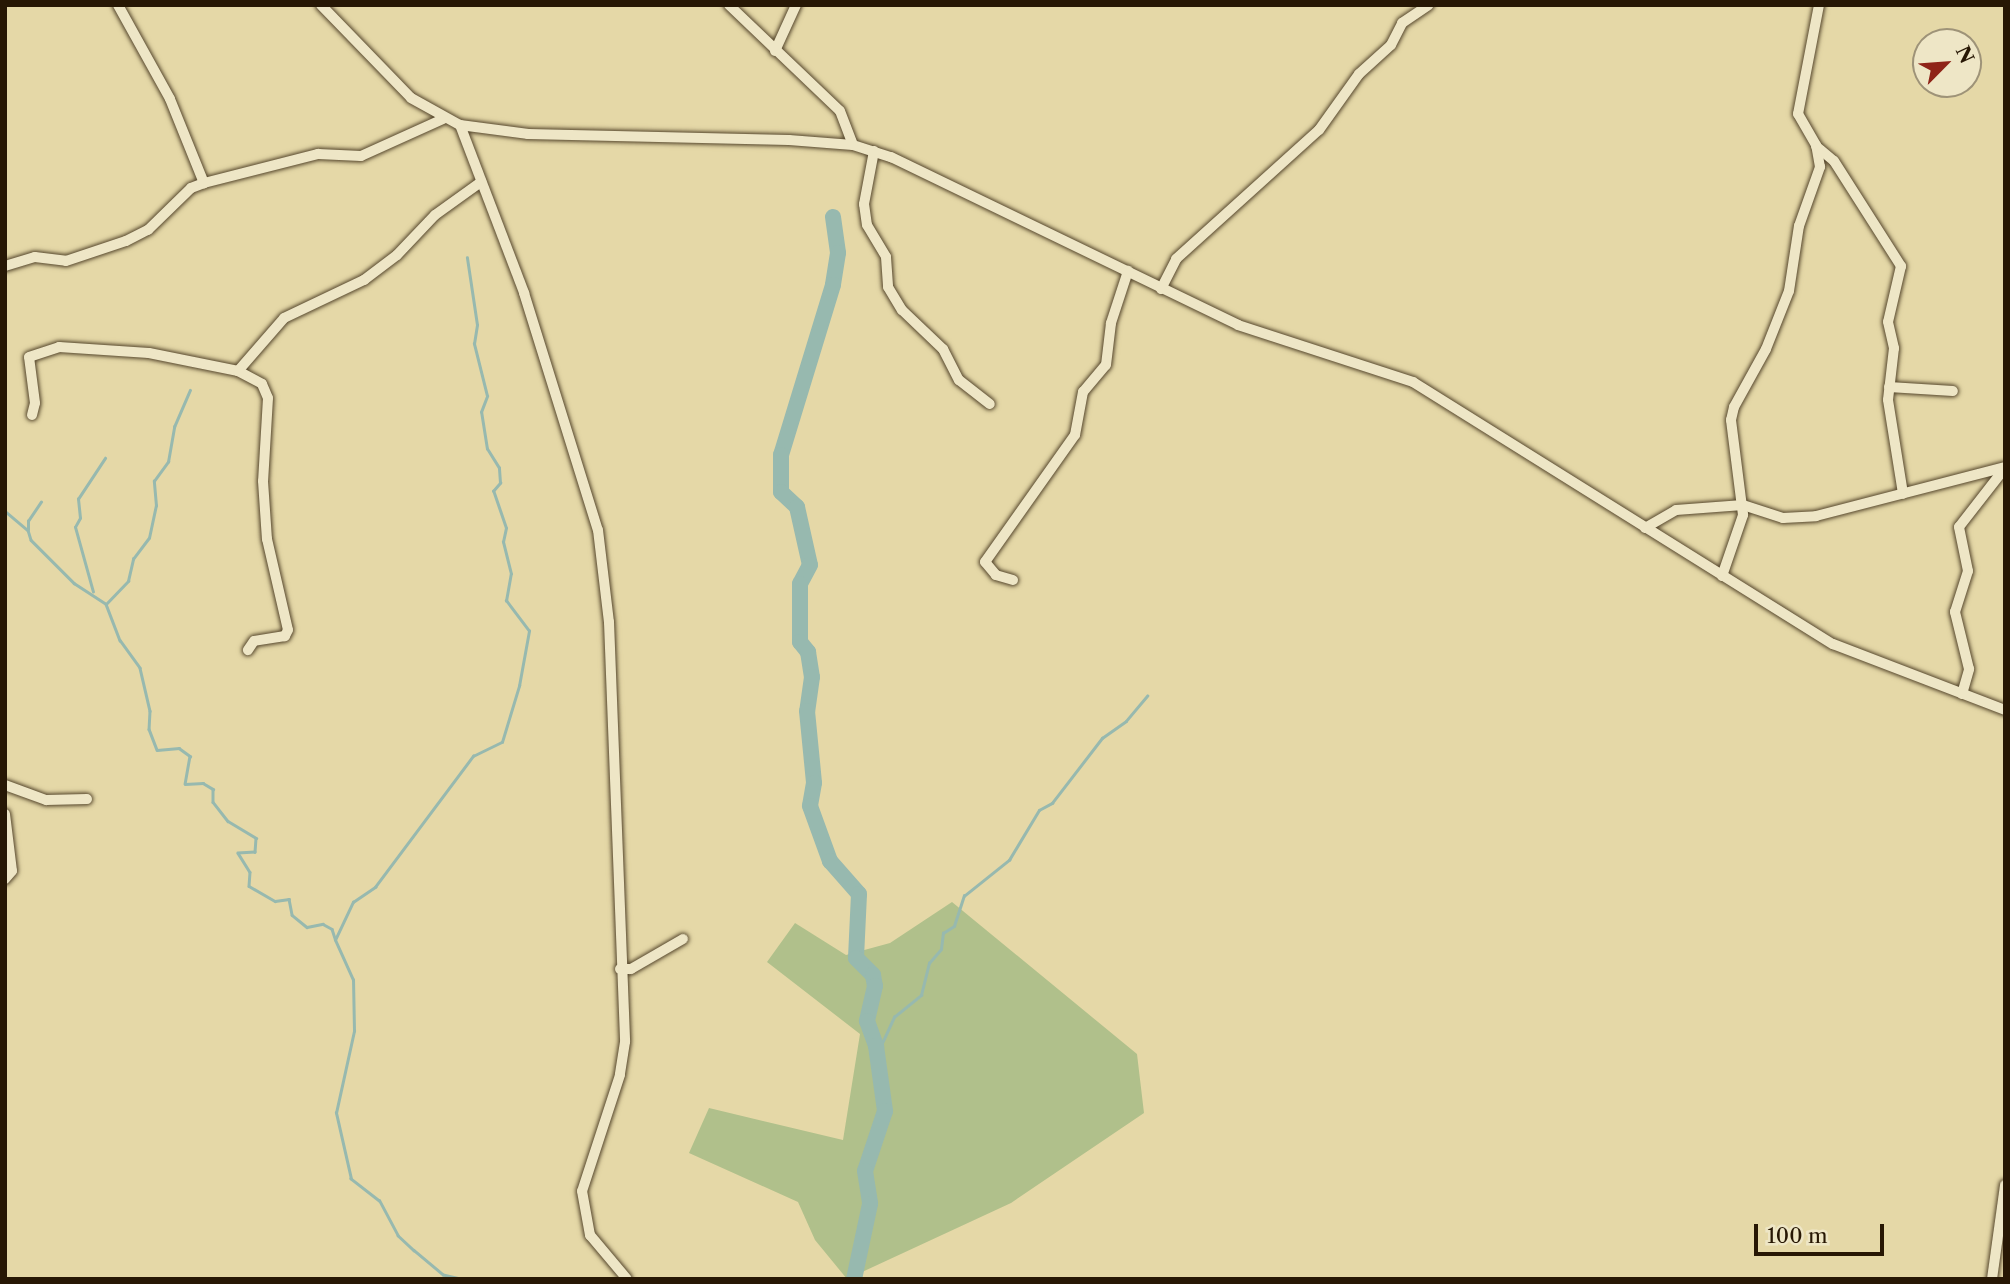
<!DOCTYPE html>
<style>
body{margin:0}
#map{position:relative;width:2010px;height:1284px;overflow:hidden;background:#e5d8a7;font-family:"Libre Caslon Text",serif}
div>[style]{position:absolute}
.green>*{inset:0;background:#b0c08b}
.stream>*{height:2.5px;margin:-1.25px;padding:0 1.25px;transform-origin:1.25px;border-radius:1.25px;background:#97b9af}
.river>*{height:16px;margin:-8px;padding:0 8px;transform-origin:8px;border-radius:8px;background:#97b9af}
.roads{filter:drop-shadow(0 0 2px #56472d) drop-shadow(0 0 2px #56472d)}
.minor>*{height:10px;margin:-5px;padding:0 5px;transform-origin:5px;border-radius:5px;background:#eee6c6}
span{translate:-50% -50%;white-space:nowrap;text-align:center;line-height:1.15;-webkit-text-stroke:5px #eee6c6;paint-order:stroke}
.frame{position:absolute;inset:0;border:7px solid #271704;pointer-events:none}
.north{position:absolute;left:1912px;top:28px;width:70px;height:70px;box-sizing:border-box;background:#eee6c6;border:2px solid #9e9378;border-radius:50%;rotate:65deg;font-size:19px;font-weight:700;line-height:28px;text-align:center;color:#271704}
.north::after{content:'';display:block;margin:auto;width:24px;height:32px;background:#8f2418;clip-path:polygon(50% 0,100% 100%,50% 72%,0 100%)}
.scale{position:absolute;left:1754px;top:1224px;width:130px;height:32px;box-sizing:border-box;border:4px solid #271704;border-top:0;padding-left:9px;font-size:21px;line-height:24px;white-space:nowrap;color:#271704;-webkit-text-stroke:5px #eee6c6;paint-order:stroke}
</style>
<div id="map">
<div class="green">
<i style="clip-path:polygon(952px 902px,1137px 1054px,1144px 1113px,1011px 1203px,847px 1279px,815px 1240px,798px 1202px,689px 1153px,709px 1108px,843px 1140px,860px 1034px,767px 962px,795px 923px,846px 955px,890px 943px)"></i>
</div>
<div class="stream">
<i style="left:5px;top:511px;width:30px;rotate:40deg"></i>
<i style="left:28px;top:530px;width:10px;rotate:73deg"></i>
<i style="left:31px;top:540px;width:61px;rotate:45deg"></i>
<i style="left:74px;top:583px;width:38px;rotate:33deg"></i>
<i style="left:106px;top:604px;width:39px;rotate:69deg"></i>
<i style="left:120px;top:640px;width:34px;rotate:54deg"></i>
<i style="left:140px;top:668px;width:44px;rotate:76.9deg"></i>
<i style="left:150px;top:711px;width:18px;rotate:93deg"></i>
<i style="left:149px;top:729px;width:22px;rotate:69deg"></i>
<i style="left:157px;top:750px;width:22px;rotate:-5deg"></i>
<i style="left:179px;top:748px;width:14px;rotate:36deg"></i>
<i style="left:190px;top:756px;width:28px;rotate:100deg"></i>
<i style="left:185px;top:784px;width:18px;rotate:-3deg"></i>
<i style="left:203px;top:783px;width:12px;rotate:31deg"></i>
<i style="left:213px;top:789px;width:13px;rotate:90deg"></i>
<i style="left:213px;top:802px;width:24px;rotate:52deg"></i>
<i style="left:228px;top:821px;width:33px;rotate:31deg"></i>
<i style="left:256px;top:838px;width:14px;rotate:94deg"></i>
<i style="left:255px;top:852px;width:17px;rotate:177deg"></i>
<i style="left:238px;top:853px;width:22px;rotate:58deg"></i>
<i style="left:250px;top:872px;width:14px;rotate:94deg"></i>
<i style="left:249px;top:886px;width:30px;rotate:30deg"></i>
<i style="left:275px;top:901px;width:14px;rotate:-8deg"></i>
<i style="left:289px;top:899px;width:16px;rotate:79deg"></i>
<i style="left:292px;top:915px;width:19px;rotate:39deg"></i>
<i style="left:307px;top:927px;width:16px;rotate:-11deg"></i>
<i style="left:323px;top:924px;width:10px;rotate:29deg"></i>
<i style="left:332px;top:929px;width:9px;rotate:72deg"></i>
<i style="left:28px;top:529px;width:8px;rotate:-90deg"></i>
<i style="left:28px;top:521px;width:23px;rotate:-56deg"></i>
<i style="left:93px;top:592px;width:67px;rotate:-105.5deg"></i>
<i style="left:75px;top:527px;width:10px;rotate:-61deg"></i>
<i style="left:80px;top:518px;width:19px;rotate:-96deg"></i>
<i style="left:78px;top:499px;width:49px;rotate:-56.6deg"></i>
<i style="left:106px;top:604px;width:32px;rotate:-46deg"></i>
<i style="left:128px;top:581px;width:23px;rotate:-77deg"></i>
<i style="left:133px;top:559px;width:26px;rotate:-53deg"></i>
<i style="left:149px;top:538px;width:33px;rotate:-78deg"></i>
<i style="left:156px;top:506px;width:25px;rotate:-95deg"></i>
<i style="left:154px;top:481px;width:24px;rotate:-54deg"></i>
<i style="left:168px;top:462px;width:36px;rotate:-80deg"></i>
<i style="left:174px;top:427px;width:40px;rotate:-66.6deg"></i>
<i style="left:877px;top:1054px;width:41px;rotate:-65.3deg"></i>
<i style="left:894px;top:1017px;width:35px;rotate:-39deg"></i>
<i style="left:921px;top:995px;width:33px;rotate:-76deg"></i>
<i style="left:929px;top:963px;width:18px;rotate:-49deg"></i>
<i style="left:941px;top:949px;width:16px;rotate:-83deg"></i>
<i style="left:943px;top:933px;width:13px;rotate:-32deg"></i>
<i style="left:954px;top:926px;width:32px;rotate:-72deg"></i>
<i style="left:964px;top:896px;width:58px;rotate:-38.7deg"></i>
<i style="left:1009px;top:860px;width:58px;rotate:-59deg"></i>
<i style="left:1039px;top:810px;width:15px;rotate:-28deg"></i>
<i style="left:1052px;top:803px;width:82px;rotate:-52.4deg"></i>
<i style="left:1102px;top:738px;width:29px;rotate:-35deg"></i>
<i style="left:1126px;top:721px;width:33px;rotate:-50deg"></i>
<i style="left:460px;top:1279px;width:17px;rotate:-167deg"></i>
<i style="left:443px;top:1275px;width:38px;rotate:-140deg"></i>
<i style="left:414px;top:1251px;width:22px;rotate:-137deg"></i>
<i style="left:398px;top:1236px;width:40px;rotate:-118deg"></i>
<i style="left:379px;top:1201px;width:36px;rotate:-142deg"></i>
<i style="left:351px;top:1179px;width:68px;rotate:-102.8deg"></i>
<i style="left:336px;top:1113px;width:84px;rotate:-77.6deg"></i>
<i style="left:354px;top:1031px;width:51px;rotate:-91.1deg"></i>
<i style="left:353px;top:980px;width:44px;rotate:-114.2deg"></i>
<i style="left:335px;top:940px;width:42px;rotate:-64.7deg"></i>
<i style="left:353px;top:902px;width:27px;rotate:-34deg"></i>
<i style="left:375px;top:887px;width:164px;rotate:-53.2deg"></i>
<i style="left:473px;top:756px;width:32px;rotate:-26deg"></i>
<i style="left:502px;top:742px;width:59px;rotate:-73.1deg"></i>
<i style="left:519px;top:686px;width:56px;rotate:-79.7deg"></i>
<i style="left:529px;top:631px;width:38px;rotate:-127deg"></i>
<i style="left:506px;top:601px;width:27px;rotate:-80deg"></i>
<i style="left:511px;top:574px;width:33px;rotate:-104deg"></i>
<i style="left:503px;top:542px;width:14px;rotate:-78deg"></i>
<i style="left:506px;top:528px;width:39px;rotate:-109deg"></i>
<i style="left:493px;top:491px;width:11px;rotate:-49deg"></i>
<i style="left:500px;top:483px;width:15px;rotate:-94deg"></i>
<i style="left:499px;top:468px;width:22px;rotate:-122deg"></i>
<i style="left:487px;top:449px;width:37px;rotate:-99deg"></i>
<i style="left:481px;top:412px;width:17px;rotate:-69deg"></i>
<i style="left:487px;top:396px;width:54px;rotate:-104deg"></i>
<i style="left:474px;top:344px;width:19px;rotate:-81deg"></i>
<i style="left:477px;top:325px;width:68px;rotate:-98.5deg"></i>
</div>
<div class="river">
<i style="left:833px;top:217px;width:36px;rotate:82deg"></i>
<i style="left:838px;top:253px;width:32px;rotate:99deg"></i>
<i style="left:833px;top:285px;width:178px;rotate:107deg"></i>
<i style="left:781px;top:455px;width:37px;rotate:90deg"></i>
<i style="left:781px;top:492px;width:22px;rotate:43deg"></i>
<i style="left:797px;top:507px;width:59px;rotate:77.4deg"></i>
<i style="left:810px;top:565px;width:21px;rotate:118deg"></i>
<i style="left:800px;top:584px;width:58px;rotate:90deg"></i>
<i style="left:800px;top:642px;width:13px;rotate:51deg"></i>
<i style="left:808px;top:652px;width:25px;rotate:81deg"></i>
<i style="left:812px;top:677px;width:34px;rotate:98deg"></i>
<i style="left:807px;top:711px;width:72px;rotate:84.4deg"></i>
<i style="left:814px;top:783px;width:23px;rotate:100deg"></i>
<i style="left:810px;top:806px;width:59px;rotate:70deg"></i>
<i style="left:830px;top:861px;width:44px;rotate:48.7deg"></i>
<i style="left:859px;top:894px;width:64px;rotate:92.7deg"></i>
<i style="left:856px;top:958px;width:24px;rotate:45deg"></i>
<i style="left:873px;top:975px;width:11px;rotate:80deg"></i>
<i style="left:875px;top:986px;width:36px;rotate:103deg"></i>
<i style="left:867px;top:1021px;width:27px;rotate:70deg"></i>
<i style="left:876px;top:1046px;width:66px;rotate:82.1deg"></i>
<i style="left:885px;top:1111px;width:63px;rotate:108.4deg"></i>
<i style="left:865px;top:1171px;width:33px;rotate:81deg"></i>
<i style="left:870px;top:1204px;width:77px;rotate:102deg"></i>
</div>
<div class="roads">
<div class="minor">
<i style="left:118px;top:5px;width:107px;rotate:61deg"></i>
<i style="left:170px;top:99px;width:91px;rotate:68deg"></i>
<i style="left:321px;top:5px;width:129px;rotate:45.9deg"></i>
<i style="left:411px;top:98px;width:56px;rotate:28.9deg"></i>
<i style="left:460px;top:125px;width:69px;rotate:7.5deg"></i>
<i style="left:528px;top:134px;width:261px;rotate:1.3deg"></i>
<i style="left:789px;top:140px;width:64px;rotate:4.5deg"></i>
<i style="left:853px;top:145px;width:40px;rotate:18deg"></i>
<i style="left:891px;top:157px;width:386px;rotate:25.8deg"></i>
<i style="left:1238px;top:325px;width:184px;rotate:18deg"></i>
<i style="left:1413px;top:382px;width:495px;rotate:32deg"></i>
<i style="left:1833px;top:644px;width:184px;rotate:21deg"></i>
<i style="left:729px;top:5px;width:153px;rotate:43.7deg"></i>
<i style="left:840px;top:111px;width:36px;rotate:69deg"></i>
<i style="left:775px;top:51px;width:51px;rotate:-65.5deg"></i>
<i style="left:460px;top:125px;width:180px;rotate:69.1deg"></i>
<i style="left:524px;top:293px;width:248px;rotate:72.7deg"></i>
<i style="left:598px;top:530px;width:93px;rotate:83.2deg"></i>
<i style="left:609px;top:622px;width:420px;rotate:87.8deg"></i>
<i style="left:625px;top:1042px;width:33px;rotate:99deg"></i>
<i style="left:620px;top:1075px;width:122px;rotate:108.1deg"></i>
<i style="left:582px;top:1191px;width:45px;rotate:79.7deg"></i>
<i style="left:590px;top:1235px;width:57px;rotate:49.9deg"></i>
<i style="left:1816px;top:146px;width:23px;rotate:40deg"></i>
<i style="left:1834px;top:161px;width:125px;rotate:57.5deg"></i>
<i style="left:1901px;top:266px;width:57px;rotate:103.1deg"></i>
<i style="left:1888px;top:322px;width:27px;rotate:77deg"></i>
<i style="left:1894px;top:348px;width:52px;rotate:96.6deg"></i>
<i style="left:1888px;top:400px;width:95px;rotate:80.9deg"></i>
<i style="left:874px;top:151px;width:54px;rotate:100.7deg"></i>
<i style="left:864px;top:204px;width:21px;rotate:82deg"></i>
<i style="left:867px;top:225px;width:37px;rotate:59deg"></i>
<i style="left:886px;top:257px;width:30px;rotate:86deg"></i>
<i style="left:888px;top:287px;width:27px;rotate:59deg"></i>
<i style="left:902px;top:310px;width:57px;rotate:43.6deg"></i>
<i style="left:943px;top:349px;width:35px;rotate:63deg"></i>
<i style="left:959px;top:380px;width:39px;rotate:38deg"></i>
<i style="left:5px;top:266px;width:31px;rotate:-17deg"></i>
<i style="left:35px;top:257px;width:31px;rotate:7deg"></i>
<i style="left:66px;top:261px;width:63px;rotate:-18.4deg"></i>
<i style="left:126px;top:241px;width:25px;rotate:-27deg"></i>
<i style="left:148px;top:230px;width:60px;rotate:-44.3deg"></i>
<i style="left:191px;top:188px;width:14px;rotate:-21deg"></i>
<i style="left:204px;top:183px;width:118px;rotate:-14.3deg"></i>
<i style="left:318px;top:154px;width:43px;rotate:2.7deg"></i>
<i style="left:361px;top:156px;width:90px;rotate:-24.3deg"></i>
<i style="left:1161px;top:289px;width:34px;rotate:-63deg"></i>
<i style="left:1176px;top:259px;width:193px;rotate:-42.1deg"></i>
<i style="left:1319px;top:130px;width:69px;rotate:-54.5deg"></i>
<i style="left:1359px;top:74px;width:43px;rotate:-42.2deg"></i>
<i style="left:1391px;top:45px;width:25px;rotate:-63deg"></i>
<i style="left:1402px;top:23px;width:32px;rotate:-34deg"></i>
<i style="left:238px;top:371px;width:70px;rotate:-49deg"></i>
<i style="left:284px;top:318px;width:89px;rotate:-25.4deg"></i>
<i style="left:364px;top:280px;width:41px;rotate:-37.1deg"></i>
<i style="left:397px;top:255px;width:55px;rotate:-46.5deg"></i>
<i style="left:435px;top:215px;width:57px;rotate:-35.7deg"></i>
<i style="left:1889px;top:387px;width:64px;rotate:3.6deg"></i>
<i style="left:32px;top:415px;width:12px;rotate:-76deg"></i>
<i style="left:35px;top:403px;width:46px;rotate:-97.4deg"></i>
<i style="left:29px;top:357px;width:32px;rotate:-18deg"></i>
<i style="left:59px;top:347px;width:90px;rotate:3.8deg"></i>
<i style="left:149px;top:353px;width:91px;rotate:11.4deg"></i>
<i style="left:238px;top:371px;width:27px;rotate:28deg"></i>
<i style="left:262px;top:384px;width:15px;rotate:67deg"></i>
<i style="left:268px;top:398px;width:83px;rotate:93.4deg"></i>
<i style="left:263px;top:481px;width:58px;rotate:86.1deg"></i>
<i style="left:267px;top:539px;width:93px;rotate:77deg"></i>
<i style="left:288px;top:630px;width:7px;rotate:117deg"></i>
<i style="left:285px;top:636px;width:31px;rotate:171deg"></i>
<i style="left:254px;top:641px;width:11px;rotate:124deg"></i>
<i style="left:1645px;top:528px;width:36px;rotate:-30deg"></i>
<i style="left:1676px;top:510px;width:67px;rotate:-4.3deg"></i>
<i style="left:1743px;top:505px;width:42px;rotate:18deg"></i>
<i style="left:1783px;top:518px;width:33px;rotate:-3deg"></i>
<i style="left:1816px;top:516px;width:195px;rotate:-14.5deg"></i>
<i style="left:1722px;top:576px;width:65px;rotate:-71deg"></i>
<i style="left:1743px;top:515px;width:96px;rotate:-97.2deg"></i>
<i style="left:1731px;top:420px;width:13px;rotate:-77deg"></i>
<i style="left:1734px;top:407px;width:66px;rotate:-61.1deg"></i>
<i style="left:1766px;top:349px;width:62px;rotate:-68.4deg"></i>
<i style="left:1789px;top:291px;width:66px;rotate:-81.3deg"></i>
<i style="left:1799px;top:226px;width:63px;rotate:-70.4deg"></i>
<i style="left:1820px;top:167px;width:22px;rotate:-100deg"></i>
<i style="left:1816px;top:145px;width:36px;rotate:-120deg"></i>
<i style="left:1798px;top:114px;width:111px;rotate:-79.1deg"></i>
<i style="left:1013px;top:580px;width:18px;rotate:-164deg"></i>
<i style="left:996px;top:575px;width:17px;rotate:-130deg"></i>
<i style="left:985px;top:562px;width:156px;rotate:-54.7deg"></i>
<i style="left:1075px;top:435px;width:44px;rotate:-79.5deg"></i>
<i style="left:1083px;top:392px;width:35px;rotate:-50deg"></i>
<i style="left:1106px;top:365px;width:42px;rotate:-83.2deg"></i>
<i style="left:1111px;top:323px;width:55px;rotate:-71.9deg"></i>
<i style="left:1962px;top:694px;width:26px;rotate:-74deg"></i>
<i style="left:1969px;top:669px;width:59px;rotate:-103.8deg"></i>
<i style="left:1955px;top:612px;width:43px;rotate:-72.4deg"></i>
<i style="left:1968px;top:571px;width:45px;rotate:-101.6deg"></i>
<i style="left:1959px;top:527px;width:75px;rotate:-52.1deg"></i>
<i style="left:5px;top:785px;width:44px;rotate:20.1deg"></i>
<i style="left:46px;top:800px;width:41px;rotate:-1.4deg"></i>
<i style="left:5px;top:814px;width:57px;rotate:83deg"></i>
<i style="left:12px;top:871px;width:11px;rotate:131deg"></i>
<i style="left:620px;top:969px;width:11px"></i>
<i style="left:631px;top:969px;width:60px;rotate:-30deg"></i>
<i style="left:1992px;top:1279px;width:95px;rotate:-82.1deg"></i>
</div>
</div>
<div class="frame"></div>
<div class="north">N</div>
<div class="scale">100 m</div>
</div>
